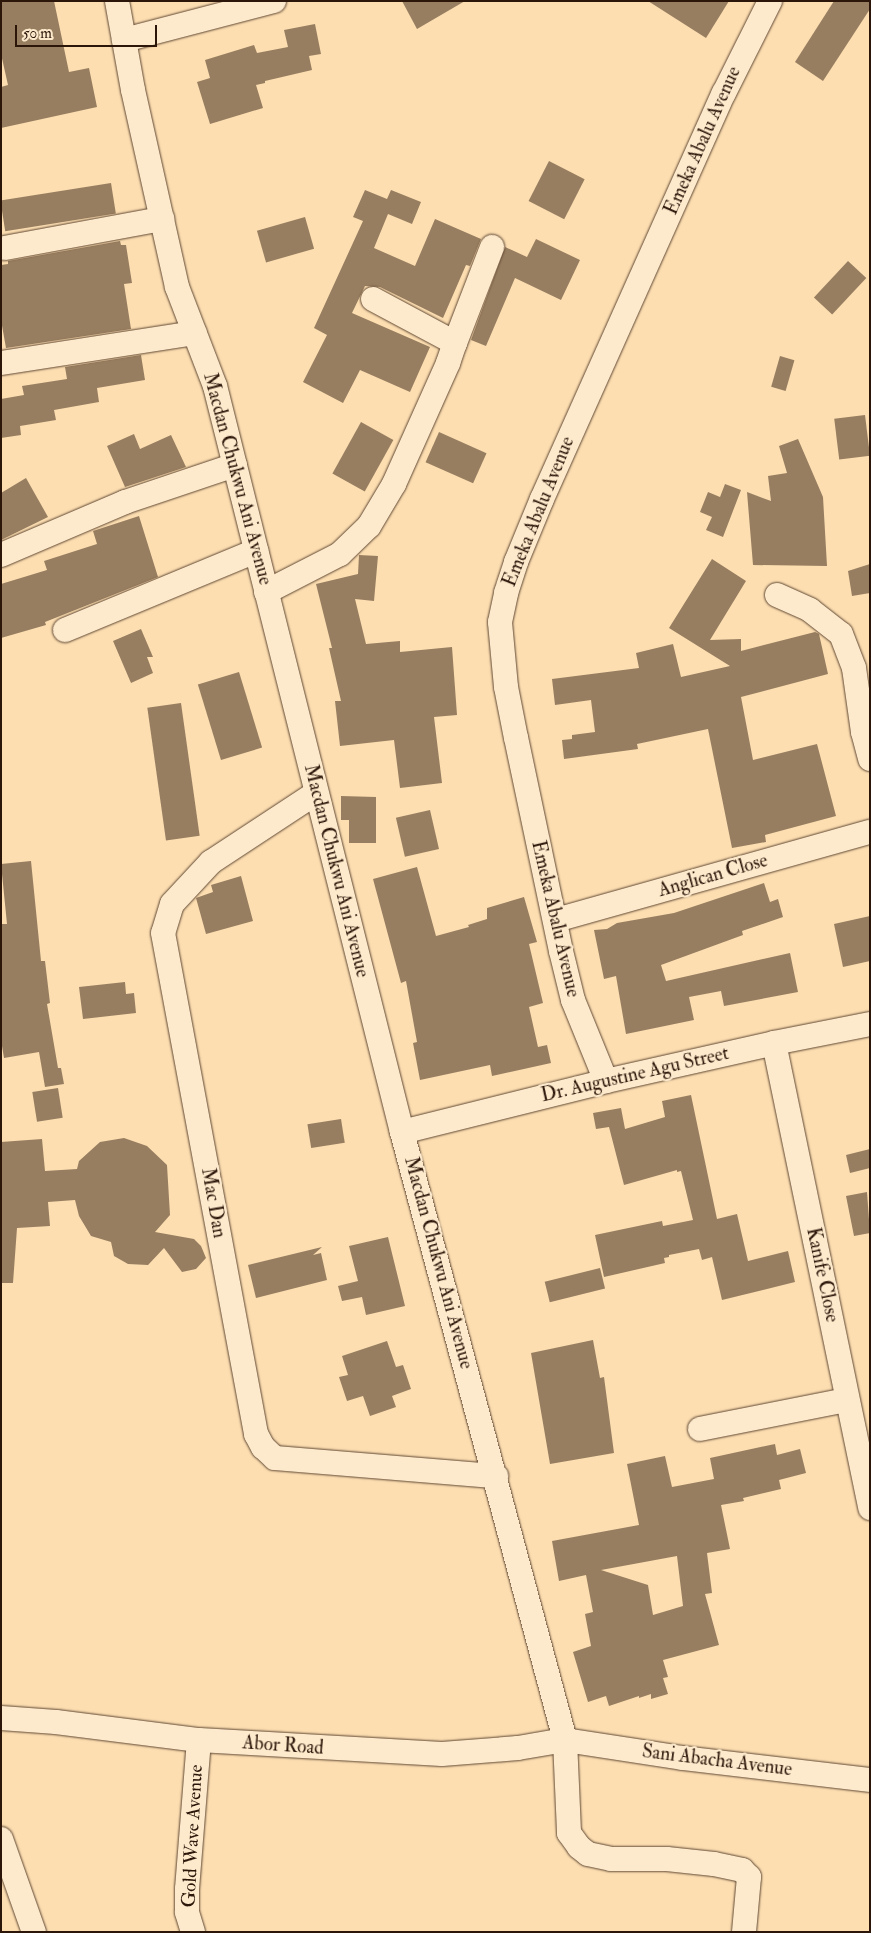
<!DOCTYPE html>
<style>
body{margin:0}
#map{position:relative;width:871px;height:1933px;overflow:hidden;background:#fcdeb1;font-family:"IM FELL Double Pica",serif}
div>[style]{position:absolute}
.building>*{inset:0;background:#987e60;transform-origin:0 0}
.roads{filter:drop-shadow(0 0 1px #604733) drop-shadow(0 0 1px #604733)}
.minor>*{height:24px;margin:-12px;padding:0 12px;transform-origin:12px;border-radius:12px;background:#fdeacc}
span{translate:-50% -50%;white-space:nowrap;text-align:center;line-height:1.15;-webkit-text-stroke:4.5px #fdeacc;paint-order:stroke}
.street-label{font-size:19px;color:#2c1509}
.frame{position:absolute;inset:0;border:2px solid #2c1509;pointer-events:none}
.scale{position:absolute;left:15px;top:25px;width:142px;height:22px;box-sizing:border-box;border:2px solid #2c1509;border-top:0;padding-left:6px;font-size:15px;line-height:18px;white-space:nowrap;color:#2c1509;-webkit-text-stroke:4px #fdeacc;paint-order:stroke}
</style>
<div id="map">
<div class="building">
<i style="clip-path:polygon(1px 1px,54px 1px,69px 72px,89px 68px,97px 107px,1px 128px,1px 87px,8px 85px,1px 54px)"></i>
<i style="clip-path:polygon(402px 1px,465px 1px,417px 29px)"></i>
<i style="clip-path:polygon(648px 1px,729px 1px,706px 38px)"></i>
<i style="clip-path:polygon(834px 1px,870px 1px,870px 9px,823px 81px,795px 62px)"></i>
<i style="clip-path:polygon(315px 24px,321px 54px,309px 56px,312px 70px,265px 81px,265px 83px,256px 85px,263px 108px,210px 124px,197px 82px,210px 78px,205px 60px,254px 45px,257px 53px,288px 47px,284px 30px)"></i>
<i style="left:549px;top:161px;width:40px;height:45px;rotate:27deg"></i>
<i style="left:111px;top:183px;width:31px;height:112px;rotate:81deg"></i>
<i style="clip-path:polygon(365px 190px,387px 199px,391px 190px,421px 202px,412px 224px,388px 214px,374px 248px,415px 266px,435px 219px,481px 239px,470px 266px,466px 265px,443px 318px,380px 287px,365px 286px,352px 313px,430px 347px,410px 392px,360px 370px,343px 403px,303px 382px,327px 335px,314px 328px,363px 221px,353px 217px)"></i>
<i style="left:305px;top:217px;width:33px;height:50px;rotate:74deg"></i>
<i style="clip-path:polygon(536px 239px,580px 260px,561px 300px,515px 278px,486px 346px,471px 340px,505px 247px,527px 257px)"></i>
<i style="clip-path:polygon(120px 241px,121px 245px,126px 245px,132px 283px,124px 284px,131px 329px,6px 348px,1px 320px,1px 265px,8px 264px,8px 261px)"></i>
<i style="left:848px;top:261px;width:25px;height:50px;rotate:43deg"></i>
<i style="clip-path:polygon(141px 355px,145px 380px,97px 388px,99px 402px,54px 410px,56px 420px,20px 426px,21px 435px,1px 438px,1px 399px,24px 395px,22px 386px,67px 379px,65px 367px)"></i>
<i style="left:780px;top:356px;width:15px;height:32px;rotate:16deg"></i>
<i style="left:865px;top:415px;width:41px;height:31px;rotate:83deg"></i>
<i style="left:361px;top:422px;width:37px;height:59px;rotate:29deg"></i>
<i style="left:439px;top:432px;width:52px;height:33px;rotate:24deg"></i>
<i style="clip-path:polygon(134px 434px,140px 449px,171px 435px,186px 467px,125px 487px,107px 446px)"></i>
<i style="clip-path:polygon(798px 439px,823px 497px,827px 566px,753px 565px,747px 492px,771px 501px,768px 476px,787px 473px,779px 446px)"></i>
<i style="clip-path:polygon(26px 478px,48px 517px,1px 540px,1px 493px)"></i>
<i style="clip-path:polygon(725px 484px,741px 490px,723px 537px,706px 530px,712px 517px,700px 512px,708px 492px,720px 497px)"></i>
<i style="clip-path:polygon(139px 516px,158px 577px,45px 622px,46px 625px,1px 638px,1px 584px,47px 570px,44px 561px,97px 544px,93px 531px)"></i>
<i style="clip-path:polygon(359px 555px,378px 556px,374px 601px,355px 599px,366px 644px,400px 641px,400px 652px,452px 647px,457px 715px,434px 717px,442px 783px,400px 788px,394px 740px,340px 746px,335px 701px,341px 701px,329px 648px,332px 648px,316px 584px,358px 574px)"></i>
<i style="clip-path:polygon(712px 559px,746px 581px,710px 640px,741px 639px,741px 651px,815px 632px,819px 634px,828px 674px,741px 697px,753px 760px,817px 744px,836px 816px,765px 835px,766px 842px,732px 848px,708px 729px,637px 744px,638px 749px,564px 759px,562px 740px,572px 739px,572px 735px,595px 732px,591px 700px,555px 705px,552px 679px,639px 668px,636px 653px,673px 644px,681px 677px,730px 666px,669px 628px)"></i>
<i style="clip-path:polygon(870px 564px,870px 593px,852px 596px,848px 571px)"></i>
<i style="clip-path:polygon(141px 629px,153px 657px,147px 657px,153px 673px,131px 683px,113px 641px)"></i>
<i style="left:239px;top:672px;width:79px;height:43px;rotate:73deg"></i>
<i style="left:181px;top:703px;width:134px;height:34px;rotate:82deg"></i>
<i style="clip-path:polygon(341px 796px,376px 797px,376px 843px,349px 843px,349px 820px,341px 820px)"></i>
<i style="left:430px;top:810px;width:40px;height:35px;rotate:77deg"></i>
<i style="clip-path:polygon(31px 861px,41px 961px,45px 961px,50px 1003px,47px 1004px,58px 1068px,61px 1068px,64px 1084px,45px 1087px,39px 1052px,4px 1058px,1px 1040px,1px 924px,7px 924px,1px 864px)"></i>
<i style="clip-path:polygon(417px 867px,436px 936px,469px 927px,468px 925px,487px 919px,487px 908px,524px 897px,537px 942px,529px 944px,543px 1003px,529px 1007px,538px 1047px,547px 1045px,551px 1063px,492px 1076px,490px 1065px,420px 1080px,413px 1043px,417px 1042px,406px 981px,401px 983px,373px 879px)"></i>
<i style="clip-path:polygon(241px 876px,253px 921px,206px 934px,196px 898px,213px 892px,211px 885px)"></i>
<i style="clip-path:polygon(764px 883px,770px 902px,778px 899px,783px 917px,742px 931px,743px 935px,661px 965px,666px 981px,790px 953px,798px 992px,724px 1006px,721px 991px,689px 997px,694px 1020px,626px 1034px,616px 976px,604px 979px,594px 930px,607px 929px,617px 923px,674px 913px)"></i>
<i style="clip-path:polygon(870px 916px,870px 961px,843px 967px,834px 924px)"></i>
<i style="clip-path:polygon(125px 982px,126px 994px,134px 993px,136px 1013px,83px 1019px,79px 987px)"></i>
<i style="left:58px;top:1088px;width:30px;height:26px;rotate:81deg"></i>
<i style="clip-path:polygon(691px 1095px,717px 1219px,737px 1214px,748px 1261px,788px 1251px,795px 1282px,722px 1300px,712px 1257px,702px 1260px,699px 1249px,669px 1255px,669px 1257px,664px 1258px,665px 1263px,604px 1277px,595px 1235px,662px 1221px,663px 1226px,693px 1220px,681px 1171px,677px 1172px,677px 1170px,624px 1185px,609px 1127px,596px 1129px,593px 1113px,621px 1108px,625px 1129px,665px 1117px,662px 1101px)"></i>
<i style="left:341px;top:1119px;width:24px;height:34px;rotate:81deg"></i>
<i style="clip-path:polygon(124px 1138px,147px 1146px,167px 1165px,170px 1215px,155px 1232px,194px 1239px,201px 1246px,206px 1258px,196px 1269px,182px 1272px,164px 1248px,148px 1265px,128px 1264px,114px 1256px,111px 1242px,91px 1236px,79px 1216px,75px 1200px,48px 1202px,50px 1226px,17px 1228px,13px 1283px,1px 1283px,1px 1142px,42px 1139px,45px 1171px,77px 1169px,79px 1161px,100px 1142px)"></i>
<i style="clip-path:polygon(870px 1149px,870px 1168px,850px 1173px,846px 1155px)"></i>
<i style="clip-path:polygon(867px 1192px,870px 1233px,854px 1236px,846px 1196px)"></i>
<i style="clip-path:polygon(388px 1237px,405px 1306px,366px 1315px,362px 1297px,342px 1301px,338px 1286px,358px 1281px,349px 1246px)"></i>
<i style="clip-path:polygon(322px 1247px,313px 1255px,321px 1253px,327px 1280px,256px 1298px,248px 1265px)"></i>
<i style="left:600px;top:1268px;width:21px;height:57px;rotate:76deg"></i>
<i style="clip-path:polygon(593px 1340px,600px 1378px,604px 1377px,614px 1453px,550px 1464px,531px 1353px)"></i>
<i style="clip-path:polygon(387px 1341px,396px 1367px,403px 1365px,411px 1389px,392px 1396px,396px 1407px,370px 1416px,363px 1396px,347px 1401px,339px 1377px,348px 1375px,342px 1356px)"></i>
<i style="clip-path:polygon(evenodd,775px 1444px,777px 1455px,800px 1449px,806px 1473px,779px 1480px,781px 1489px,743px 1498px,744px 1501px,721px 1505px,730px 1549px,707px 1553px,712px 1593px,705px 1594px,719px 1645px,663px 1660px,668px 1677px,663px 1678px,668px 1694px,651px 1699px,651px 1694px,639px 1698px,639px 1696px,609px 1706px,606px 1696px,588px 1702px,573px 1652px,591px 1646px,585px 1614px,593px 1612px,586px 1575px,559px 1581px,552px 1541px,639px 1525px,627px 1464px,665px 1456px,672px 1487px,714px 1479px,710px 1458px,775px 1444px,677px 1556px,683px 1606px,653px 1615px,648px 1585px,601px 1570px,677px 1556px)"></i>
</div>
<div class="roads">
<div class="minor">
<i style="left:117px;top:1px;width:90px;rotate:79.8deg"></i>
<i style="left:133px;top:90px;width:202px;rotate:77.4deg"></i>
<i style="left:177px;top:287px;width:106px;rotate:69deg"></i>
<i style="left:215px;top:386px;width:769px;rotate:75.93deg"></i>
<i style="left:402px;top:1132px;width:629px;rotate:74.99deg"></i>
<i style="left:565px;top:1740px;width:93px;rotate:87.5deg"></i>
<i style="left:569px;top:1833px;width:17px;rotate:54deg"></i>
<i style="left:579px;top:1847px;width:11px;rotate:38deg"></i>
<i style="left:588px;top:1854px;width:24px;rotate:12deg"></i>
<i style="left:611px;top:1859px;width:56px"></i>
<i style="left:667px;top:1859px;width:47px;rotate:6.1deg"></i>
<i style="left:714px;top:1864px;width:29px;rotate:12deg"></i>
<i style="left:742px;top:1870px;width:10px;rotate:45deg"></i>
<i style="left:749px;top:1877px;width:55px;rotate:95.2deg"></i>
<i style="left:124px;top:40px;width:155px;rotate:-14.6deg"></i>
<i style="left:5px;top:248px;width:160px;rotate:-10.5deg"></i>
<i style="left:455px;top:343px;width:103px;rotate:-68.9deg"></i>
<i style="left:1px;top:363px;width:196px;rotate:-8.8deg"></i>
<i style="left:1px;top:555px;width:135px;rotate:-23.1deg"></i>
<i style="left:125px;top:502px;width:116px;rotate:-18.6deg"></i>
<i style="left:266px;top:592px;width:83px;rotate:-27.2deg"></i>
<i style="left:340px;top:554px;width:40px;rotate:-44deg"></i>
<i style="left:369px;top:526px;width:49px;rotate:-59.2deg"></i>
<i style="left:394px;top:484px;width:133px;rotate:-65.9deg"></i>
<i style="left:448px;top:363px;width:21px;rotate:-71deg"></i>
<i style="left:455px;top:343px;width:93px;rotate:-151.8deg"></i>
<i style="left:777px;top:595px;width:36px;rotate:24deg"></i>
<i style="left:810px;top:610px;width:39px;rotate:38deg"></i>
<i style="left:841px;top:634px;width:36px;rotate:69deg"></i>
<i style="left:854px;top:668px;width:65px;rotate:82deg"></i>
<i style="left:863px;top:732px;width:28px;rotate:75deg"></i>
<i style="left:65px;top:630px;width:207px;rotate:-22.5deg"></i>
<i style="left:316px;top:793px;width:126px;rotate:146.7deg"></i>
<i style="left:211px;top:862px;width:57px;rotate:132.9deg"></i>
<i style="left:172px;top:904px;width:30px;rotate:107deg"></i>
<i style="left:163px;top:933px;width:510px;rotate:79.48deg"></i>
<i style="left:256px;top:1434px;width:15px;rotate:62deg"></i>
<i style="left:263px;top:1447px;width:16px;rotate:43deg"></i>
<i style="left:275px;top:1458px;width:222px;rotate:4.7deg"></i>
<i style="left:556px;top:920px;width:326px;rotate:-15.7deg"></i>
<i style="left:774px;top:1043px;width:475px;rotate:78.3deg"></i>
<i style="left:606px;top:1081px;width:87px;rotate:-112.2deg"></i>
<i style="left:573px;top:1000px;width:50px;rotate:-103.8deg"></i>
<i style="left:561px;top:951px;width:218px;rotate:-101.9deg"></i>
<i style="left:516px;top:738px;width:52px;rotate:-101.1deg"></i>
<i style="left:506px;top:687px;width:65px;rotate:-95.3deg"></i>
<i style="left:500px;top:622px;width:30px;rotate:-78deg"></i>
<i style="left:506px;top:593px;width:33px;rotate:-72deg"></i>
<i style="left:516px;top:562px;width:68px;rotate:-67.6deg"></i>
<i style="left:542px;top:499px;width:445px;rotate:-65.9deg"></i>
<i style="left:724px;top:93px;width:103px;rotate:-63.4deg"></i>
<i style="left:402px;top:1132px;width:210px;rotate:-14deg"></i>
<i style="left:606px;top:1081px;width:172px;rotate:-12.7deg"></i>
<i style="left:774px;top:1043px;width:98px;rotate:-11.2deg"></i>
<i style="left:700px;top:1429px;width:150px;rotate:-11.2deg"></i>
<i style="left:1px;top:1718px;width:55px;rotate:4.2deg"></i>
<i style="left:56px;top:1722px;width:144px;rotate:7.2deg"></i>
<i style="left:199px;top:1740px;width:243px;rotate:3.3deg"></i>
<i style="left:442px;top:1754px;width:76px;rotate:-4.5deg"></i>
<i style="left:518px;top:1748px;width:48px;rotate:-9.7deg"></i>
<i style="left:565px;top:1740px;width:119px;rotate:8.7deg"></i>
<i style="left:683px;top:1758px;width:188px;rotate:6.7deg"></i>
<i style="left:1px;top:1839px;width:99px;rotate:70.5deg"></i>
<i style="left:193px;top:1932px;width:21px;rotate:-107deg"></i>
<i style="left:187px;top:1912px;width:23px;rotate:-90deg"></i>
<i style="left:187px;top:1889px;width:149px;rotate:-85.4deg"></i>
</div>
</div>
<div class="street-label">
<span style="left:703px;top:141px;rotate:-66deg">Emeka Abalu Avenue</span>
<span style="left:237px;top:479px;rotate:75deg">Macdan Chukwu Ani Avenue</span>
<span style="left:539px;top:512px;rotate:-68deg">Emeka Abalu Avenue</span>
<span style="left:336px;top:871px;rotate:76deg">Macdan Chukwu Ani Avenue</span>
<span style="left:713px;top:876px;rotate:-16deg">Anglican Close</span>
<span style="left:555px;top:919px;rotate:77deg">Emeka Abalu Avenue</span>
<span style="left:635px;top:1075px;rotate:-13deg">Dr. Augustine Agu Street</span>
<span style="left:213px;top:1203px;rotate:80deg">Mac Dan</span>
<span style="left:438px;top:1263px;rotate:75deg">Macdan Chukwu Ani Avenue</span>
<span style="left:822px;top:1275px;rotate:78deg">Kanife Close</span>
<span style="left:283px;top:1746px;rotate:4deg">Abor Road</span>
<span style="left:717px;top:1761px;rotate:7deg">Sani Abacha Avenue</span>
<span style="left:193px;top:1836px;rotate:-87deg">Gold Wave Avenue</span>
</div>
<div class="frame"></div>
<div class="scale">50 m</div>
</div>
